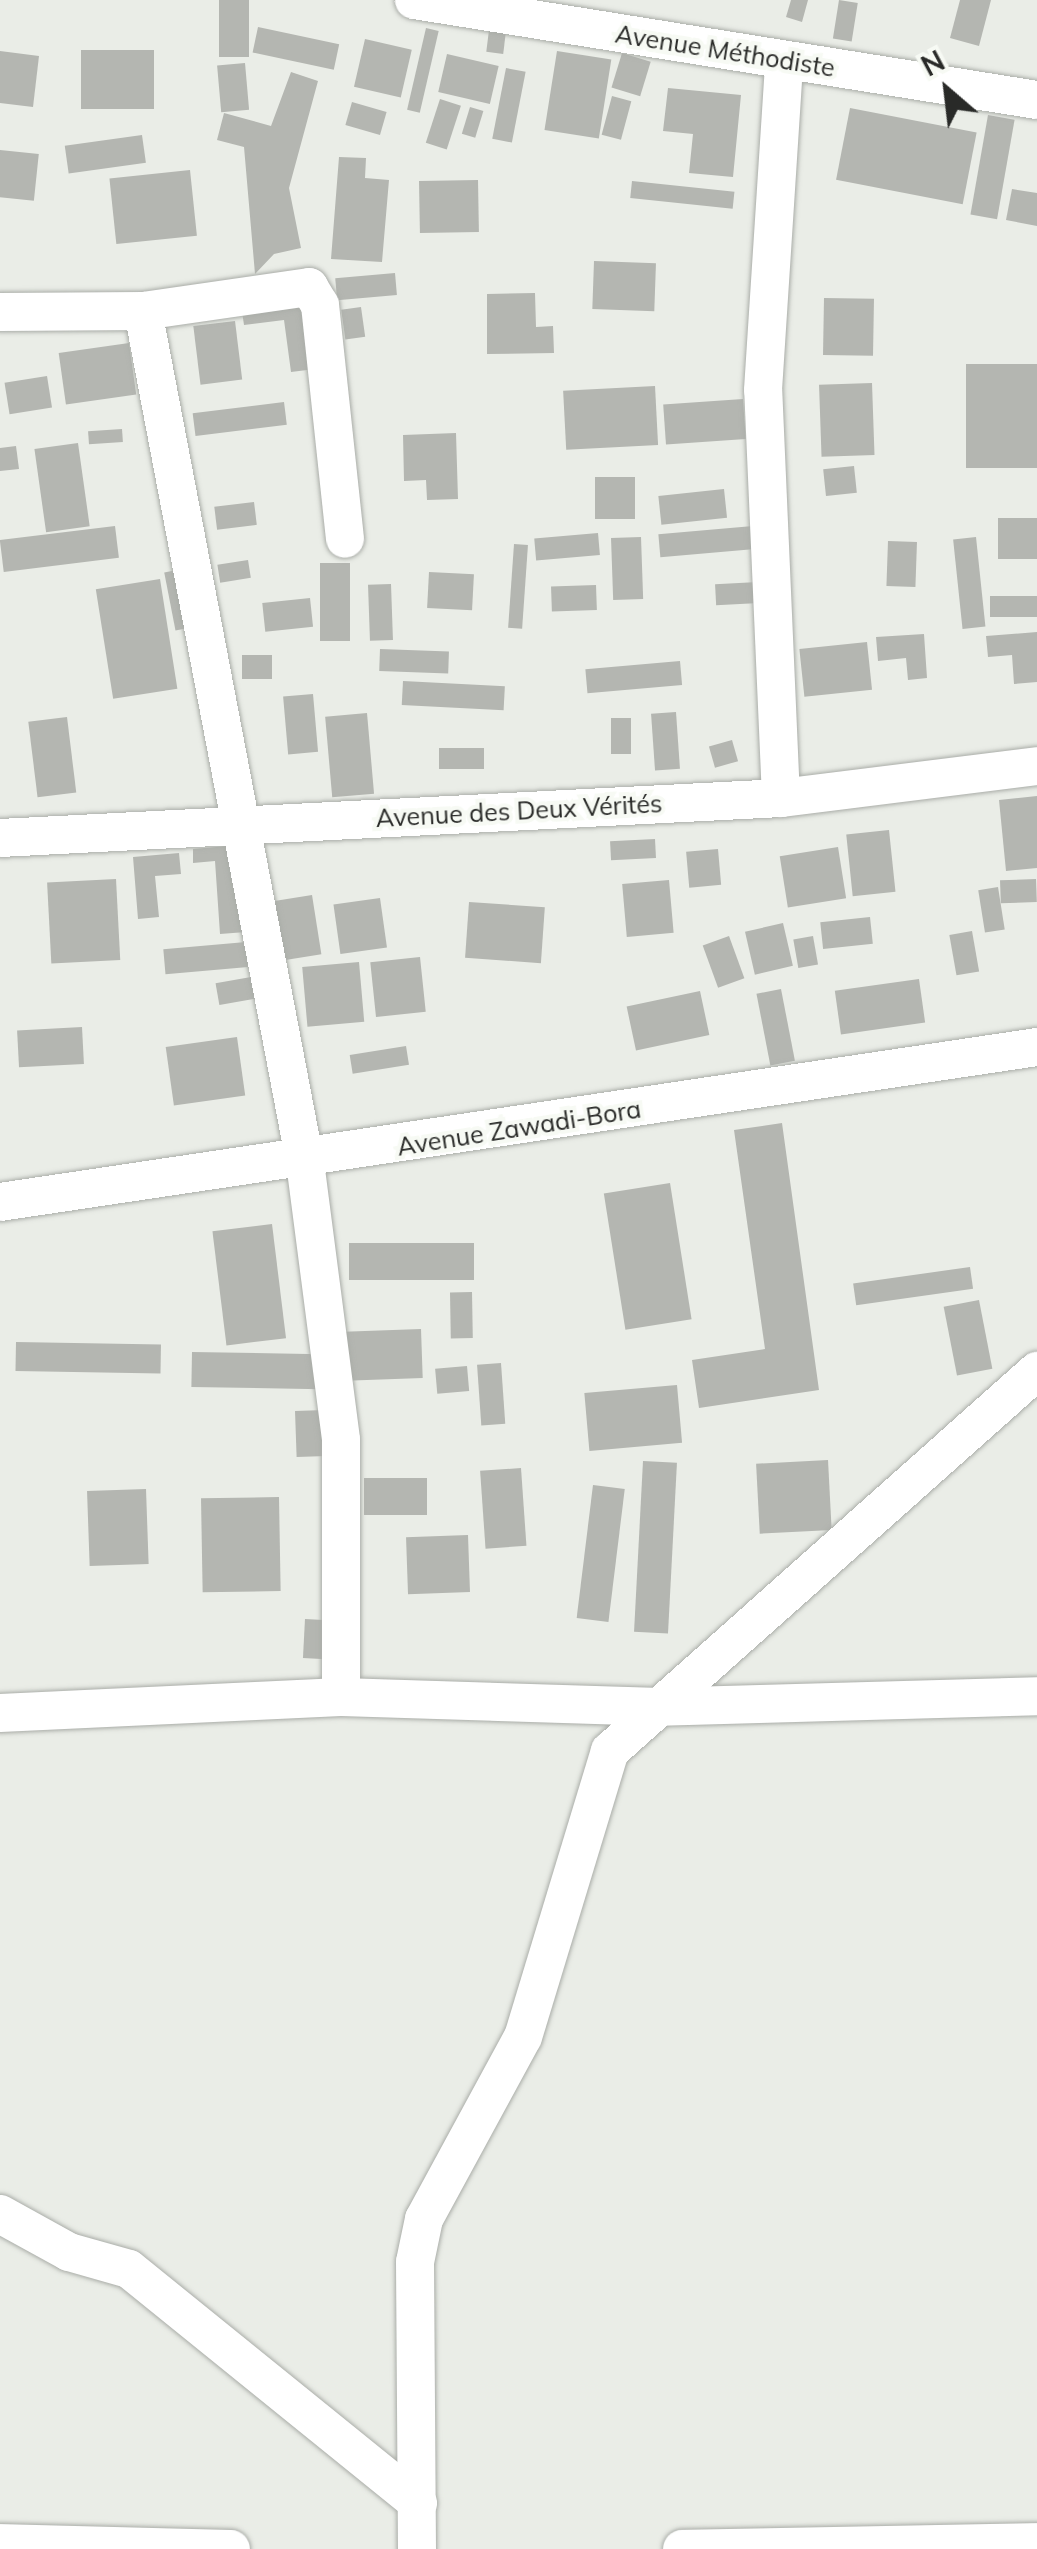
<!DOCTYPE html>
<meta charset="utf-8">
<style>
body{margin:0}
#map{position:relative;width:1037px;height:2549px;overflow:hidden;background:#eaede7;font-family:Mulish,sans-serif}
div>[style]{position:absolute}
.building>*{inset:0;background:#b4b6b1;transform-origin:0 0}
.roads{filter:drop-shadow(0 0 2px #aaada8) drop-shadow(0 0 2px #aaada8)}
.minor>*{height:38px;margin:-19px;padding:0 19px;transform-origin:19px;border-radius:19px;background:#fff}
span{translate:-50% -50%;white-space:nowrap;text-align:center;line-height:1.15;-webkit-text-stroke:8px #f7faf4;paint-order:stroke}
.street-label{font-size:25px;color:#292a28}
.north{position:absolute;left:897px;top:40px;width:100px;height:100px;-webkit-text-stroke:8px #f7faf4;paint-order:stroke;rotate:332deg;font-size:28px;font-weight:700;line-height:40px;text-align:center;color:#292a28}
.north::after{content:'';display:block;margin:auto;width:35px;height:45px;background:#292a28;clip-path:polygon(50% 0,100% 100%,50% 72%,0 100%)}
</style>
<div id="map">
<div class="building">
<i style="left:219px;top:0;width:30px;height:57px"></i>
<i style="clip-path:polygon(791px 0,808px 0,802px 22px,786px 17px)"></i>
<i style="left:839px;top:0;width:19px;height:39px;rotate:9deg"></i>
<i style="clip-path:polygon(960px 0,991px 0,979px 46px,950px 38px)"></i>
<i style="left:258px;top:27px;width:83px;height:26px;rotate:12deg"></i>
<i style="left:426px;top:28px;width:13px;height:84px;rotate:13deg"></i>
<i style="left:489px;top:30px;width:17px;height:22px;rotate:7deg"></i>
<i style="left:365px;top:39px;width:48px;height:49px;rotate:13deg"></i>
<i style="left:81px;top:50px;width:73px;height:59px"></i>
<i style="clip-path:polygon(0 51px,39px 56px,33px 107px,0 103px)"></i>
<i style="left:557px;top:51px;width:55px;height:80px;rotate:9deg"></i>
<i style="left:622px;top:53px;width:30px;height:36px;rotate:17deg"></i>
<i style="left:447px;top:54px;width:53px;height:39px;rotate:13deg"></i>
<i style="left:245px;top:63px;width:47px;height:28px;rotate:85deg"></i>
<i style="left:506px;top:68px;width:20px;height:72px;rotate:11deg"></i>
<i style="clip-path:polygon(291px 72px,318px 81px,289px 188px,301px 248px,274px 254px,255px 274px,244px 147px,217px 140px,224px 113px,271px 126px)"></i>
<i style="clip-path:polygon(668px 88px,741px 95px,733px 177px,689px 173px,693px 134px,663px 131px)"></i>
<i style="left:612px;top:96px;width:20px;height:40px;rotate:15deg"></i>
<i style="left:440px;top:99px;width:22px;height:46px;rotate:18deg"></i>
<i style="left:352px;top:102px;width:36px;height:24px;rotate:16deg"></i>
<i style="left:470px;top:107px;width:14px;height:28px;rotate:17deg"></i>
<i style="left:850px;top:108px;width:129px;height:73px;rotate:11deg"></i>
<i style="left:988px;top:115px;width:27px;height:101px;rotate:10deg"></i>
<i style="left:142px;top:135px;width:28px;height:78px;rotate:82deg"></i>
<i style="left:0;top:150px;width:39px;height:47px;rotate:6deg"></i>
<i style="clip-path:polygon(339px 157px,366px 158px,365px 178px,389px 180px,382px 262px,331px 259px)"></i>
<i style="left:190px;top:170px;width:66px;height:81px;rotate:84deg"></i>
<i style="left:478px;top:180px;width:52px;height:59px;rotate:89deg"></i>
<i style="left:632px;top:181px;width:103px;height:17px;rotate:6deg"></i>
<i style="clip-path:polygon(1012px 189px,1037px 193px,1037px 226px,1006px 220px)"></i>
<i style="left:594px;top:261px;width:62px;height:48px;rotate:2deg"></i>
<i style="left:395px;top:273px;width:22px;height:60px;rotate:85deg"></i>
<i style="clip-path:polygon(535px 293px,536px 327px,553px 326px,554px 353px,487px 354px,487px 294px)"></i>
<i style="clip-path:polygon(306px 297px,315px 369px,291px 372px,284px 320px,244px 325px,241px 305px)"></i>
<i style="left:824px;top:298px;width:50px;height:57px;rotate:1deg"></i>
<i style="left:361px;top:307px;width:30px;height:20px;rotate:82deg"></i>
<i style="left:235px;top:321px;width:59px;height:42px;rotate:83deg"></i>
<i style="left:129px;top:343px;width:52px;height:71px;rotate:82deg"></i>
<i style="left:1037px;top:364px;width:104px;height:71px;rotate:90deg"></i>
<i style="left:47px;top:376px;width:32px;height:43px;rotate:81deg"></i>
<i style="left:872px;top:383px;width:72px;height:53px;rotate:88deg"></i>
<i style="left:655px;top:386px;width:59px;height:92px;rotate:87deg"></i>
<i style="left:743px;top:399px;width:40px;height:80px;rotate:86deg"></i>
<i style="left:284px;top:402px;width:23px;height:92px;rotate:83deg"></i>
<i style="left:122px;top:429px;width:13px;height:34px;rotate:86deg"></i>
<i style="clip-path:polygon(456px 433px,458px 499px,427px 500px,426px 480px,404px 481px,403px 435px)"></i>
<i style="left:78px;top:443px;width:84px;height:44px;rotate:82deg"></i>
<i style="clip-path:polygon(16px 446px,19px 469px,0 471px,0 448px)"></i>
<i style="left:854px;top:466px;width:27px;height:31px;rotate:84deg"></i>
<i style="left:595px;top:477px;width:40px;height:42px"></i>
<i style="left:724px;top:489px;width:29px;height:66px;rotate:84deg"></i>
<i style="left:254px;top:502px;width:23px;height:40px;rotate:83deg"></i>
<i style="left:1037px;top:518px;width:41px;height:39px;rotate:90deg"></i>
<i style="left:115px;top:526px;width:32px;height:116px;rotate:83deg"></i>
<i style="left:753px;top:526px;width:23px;height:95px;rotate:85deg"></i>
<i style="left:598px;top:533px;width:22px;height:64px;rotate:85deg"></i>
<i style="left:641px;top:537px;width:62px;height:30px;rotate:88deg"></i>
<i style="left:976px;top:537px;width:90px;height:23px;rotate:84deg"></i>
<i style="left:888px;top:541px;width:29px;height:45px;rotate:2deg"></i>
<i style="left:514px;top:544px;width:14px;height:84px;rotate:4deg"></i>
<i style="left:248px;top:560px;width:18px;height:31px;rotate:81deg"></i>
<i style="left:320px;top:563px;width:30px;height:78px"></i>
<i style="left:177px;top:570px;width:59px;height:13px;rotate:79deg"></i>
<i style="left:429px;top:572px;width:45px;height:36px;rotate:3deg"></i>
<i style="left:160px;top:579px;width:111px;height:65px;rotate:81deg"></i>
<i style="left:758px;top:582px;width:21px;height:43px;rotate:87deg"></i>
<i style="left:391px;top:584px;width:56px;height:23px;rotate:88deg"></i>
<i style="left:596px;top:585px;width:25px;height:45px;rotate:88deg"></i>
<i style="left:1037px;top:596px;width:21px;height:47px;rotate:90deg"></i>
<i style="left:310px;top:598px;width:29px;height:48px;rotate:84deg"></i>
<i style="clip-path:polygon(1037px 632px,1037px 682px,1014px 684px,1012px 655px,988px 657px,986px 636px)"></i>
<i style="clip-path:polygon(924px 634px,927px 678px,908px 680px,906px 658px,878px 661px,876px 637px)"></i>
<i style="left:867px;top:642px;width:48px;height:68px;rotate:84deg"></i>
<i style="left:380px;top:649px;width:69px;height:22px;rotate:2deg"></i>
<i style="left:242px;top:655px;width:30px;height:24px"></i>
<i style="left:680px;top:661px;width:24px;height:95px;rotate:85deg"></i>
<i style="left:403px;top:681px;width:102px;height:24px;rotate:3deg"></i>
<i style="left:313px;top:694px;width:58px;height:30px;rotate:85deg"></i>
<i style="left:676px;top:712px;width:57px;height:25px;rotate:86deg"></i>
<i style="left:367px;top:713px;width:81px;height:42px;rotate:85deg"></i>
<i style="left:67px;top:717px;width:76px;height:39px;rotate:83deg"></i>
<i style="left:611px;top:718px;width:20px;height:36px"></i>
<i style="left:732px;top:740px;width:22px;height:24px;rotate:74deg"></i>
<i style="left:439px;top:748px;width:45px;height:21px"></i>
<i style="clip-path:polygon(1037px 796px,1037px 868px,1006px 871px,999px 800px)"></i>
<i style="left:889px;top:830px;width:62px;height:43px;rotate:84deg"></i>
<i style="left:655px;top:839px;width:19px;height:45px;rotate:87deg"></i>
<i style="clip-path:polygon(239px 845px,246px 932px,220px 934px,215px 861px,193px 863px,193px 849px)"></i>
<i style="left:838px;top:847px;width:52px;height:59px;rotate:81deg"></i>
<i style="left:718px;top:849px;width:36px;height:32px;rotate:85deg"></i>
<i style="clip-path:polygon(179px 853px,181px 874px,155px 876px,159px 917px,138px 919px,133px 857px)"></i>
<i style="left:116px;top:879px;width:81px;height:69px;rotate:87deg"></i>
<i style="left:1036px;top:879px;width:23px;height:36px;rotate:88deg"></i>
<i style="left:669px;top:880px;width:53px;height:47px;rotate:85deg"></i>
<i style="left:998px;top:887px;width:43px;height:20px;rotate:81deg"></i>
<i style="left:312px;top:895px;width:60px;height:38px;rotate:81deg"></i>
<i style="left:380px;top:898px;width:50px;height:47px;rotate:82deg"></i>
<i style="left:469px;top:902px;width:76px;height:56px;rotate:4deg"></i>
<i style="left:870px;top:917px;width:27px;height:50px;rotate:84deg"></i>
<i style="left:783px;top:923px;width:44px;height:39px;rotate:77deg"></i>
<i style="left:972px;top:931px;width:41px;height:23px;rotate:80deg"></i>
<i style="left:729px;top:936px;width:45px;height:28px;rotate:70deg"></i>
<i style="left:813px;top:936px;width:29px;height:20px;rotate:80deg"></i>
<i style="left:246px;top:942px;width:25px;height:83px;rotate:85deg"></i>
<i style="left:420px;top:957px;width:55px;height:50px;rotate:84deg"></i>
<i style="left:359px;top:962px;width:60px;height:57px;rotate:85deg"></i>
<i style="left:251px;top:977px;width:22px;height:36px;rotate:80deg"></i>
<i style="left:919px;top:979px;width:44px;height:85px;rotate:82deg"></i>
<i style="left:781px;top:989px;width:73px;height:25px;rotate:79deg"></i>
<i style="left:700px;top:991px;width:45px;height:75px;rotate:78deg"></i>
<i style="left:82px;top:1027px;width:37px;height:65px;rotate:87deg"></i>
<i style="left:237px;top:1037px;width:59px;height:72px;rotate:82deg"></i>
<i style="left:406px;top:1046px;width:19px;height:57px;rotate:81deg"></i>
<i style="clip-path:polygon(782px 1123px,819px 1390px,699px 1408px,692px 1360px,765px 1349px,734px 1130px)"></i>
<i style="left:670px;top:1183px;width:138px;height:67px;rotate:81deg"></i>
<i style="left:272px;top:1224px;width:115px;height:60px;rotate:83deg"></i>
<i style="left:349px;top:1243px;width:125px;height:37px"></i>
<i style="left:970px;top:1267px;width:22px;height:118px;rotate:82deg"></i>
<i style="left:472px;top:1292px;width:46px;height:22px;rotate:89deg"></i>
<i style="left:979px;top:1300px;width:70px;height:36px;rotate:79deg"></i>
<i style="left:421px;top:1329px;width:49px;height:77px;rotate:88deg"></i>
<i style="left:16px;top:1342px;width:145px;height:29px;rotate:1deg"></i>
<i style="left:192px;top:1352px;width:130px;height:35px;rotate:1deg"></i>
<i style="left:501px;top:1363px;width:61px;height:24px;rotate:86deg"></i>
<i style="left:467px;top:1366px;width:25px;height:32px;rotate:85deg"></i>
<i style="left:677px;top:1385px;width:58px;height:93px;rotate:85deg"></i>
<i style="left:325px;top:1410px;width:46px;height:30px;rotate:88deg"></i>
<i style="left:828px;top:1460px;width:70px;height:72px;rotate:87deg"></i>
<i style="left:643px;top:1461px;width:34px;height:171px;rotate:3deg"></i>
<i style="left:521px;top:1468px;width:78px;height:41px;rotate:86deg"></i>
<i style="left:427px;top:1478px;width:37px;height:63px;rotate:90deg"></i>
<i style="left:593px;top:1485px;width:32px;height:134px;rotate:7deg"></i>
<i style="left:146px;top:1489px;width:75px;height:59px;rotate:88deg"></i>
<i style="left:279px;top:1497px;width:94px;height:78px;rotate:89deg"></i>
<i style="left:468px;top:1535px;width:57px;height:62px;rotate:88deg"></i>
<i style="left:305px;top:1619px;width:37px;height:39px;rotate:3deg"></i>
</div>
<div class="roads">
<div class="minor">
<i style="left:414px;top:0;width:631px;rotate:9.12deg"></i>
<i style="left:143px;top:311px;width:866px;rotate:79.22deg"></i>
<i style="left:305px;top:1162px;width:280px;rotate:82.6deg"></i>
<i style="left:341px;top:1440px;width:257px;rotate:90deg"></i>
<i style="left:0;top:312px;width:143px;rotate:-0.4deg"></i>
<i style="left:143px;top:311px;width:168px;rotate:-8.2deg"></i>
<i style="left:309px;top:287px;width:21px;rotate:59deg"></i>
<i style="left:320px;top:305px;width:235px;rotate:83.9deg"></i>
<i style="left:781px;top:798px;width:408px;rotate:-92.5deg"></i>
<i style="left:763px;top:390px;width:330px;rotate:-86.3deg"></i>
<i style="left:0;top:838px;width:782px;rotate:-2.93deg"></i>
<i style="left:781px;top:798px;width:258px;rotate:-7.1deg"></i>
<i style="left:0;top:1202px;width:1049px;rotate:-8.5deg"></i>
<i style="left:0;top:1713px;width:341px;rotate:-2.7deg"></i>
<i style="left:341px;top:1697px;width:311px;rotate:1.8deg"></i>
<i style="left:652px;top:1707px;width:385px;rotate:-1.6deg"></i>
<i style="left:0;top:2214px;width:79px;rotate:28.8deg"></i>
<i style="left:69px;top:2252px;width:62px;rotate:15.8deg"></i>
<i style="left:129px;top:2269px;width:372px;rotate:39deg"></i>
<i style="left:0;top:2543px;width:231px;rotate:1.5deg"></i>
<i style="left:417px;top:2549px;width:287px;rotate:-90.4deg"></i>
<i style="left:415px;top:2262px;width:44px;rotate:-78.2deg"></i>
<i style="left:424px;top:2219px;width:207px;rotate:-61.5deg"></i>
<i style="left:523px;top:2037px;width:299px;rotate:-73.1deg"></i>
<i style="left:610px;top:1751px;width:572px;rotate:-41.67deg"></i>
<i style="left:682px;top:2549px;width:355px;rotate:-1.1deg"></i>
</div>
</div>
<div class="street-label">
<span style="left:725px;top:51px;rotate:9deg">Avenue Méthodiste</span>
<span style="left:519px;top:811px;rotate:-3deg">Avenue des Deux Vérités</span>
<span style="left:519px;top:1128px;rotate:-9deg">Avenue Zawadi-Bora</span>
</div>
<div class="north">N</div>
</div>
